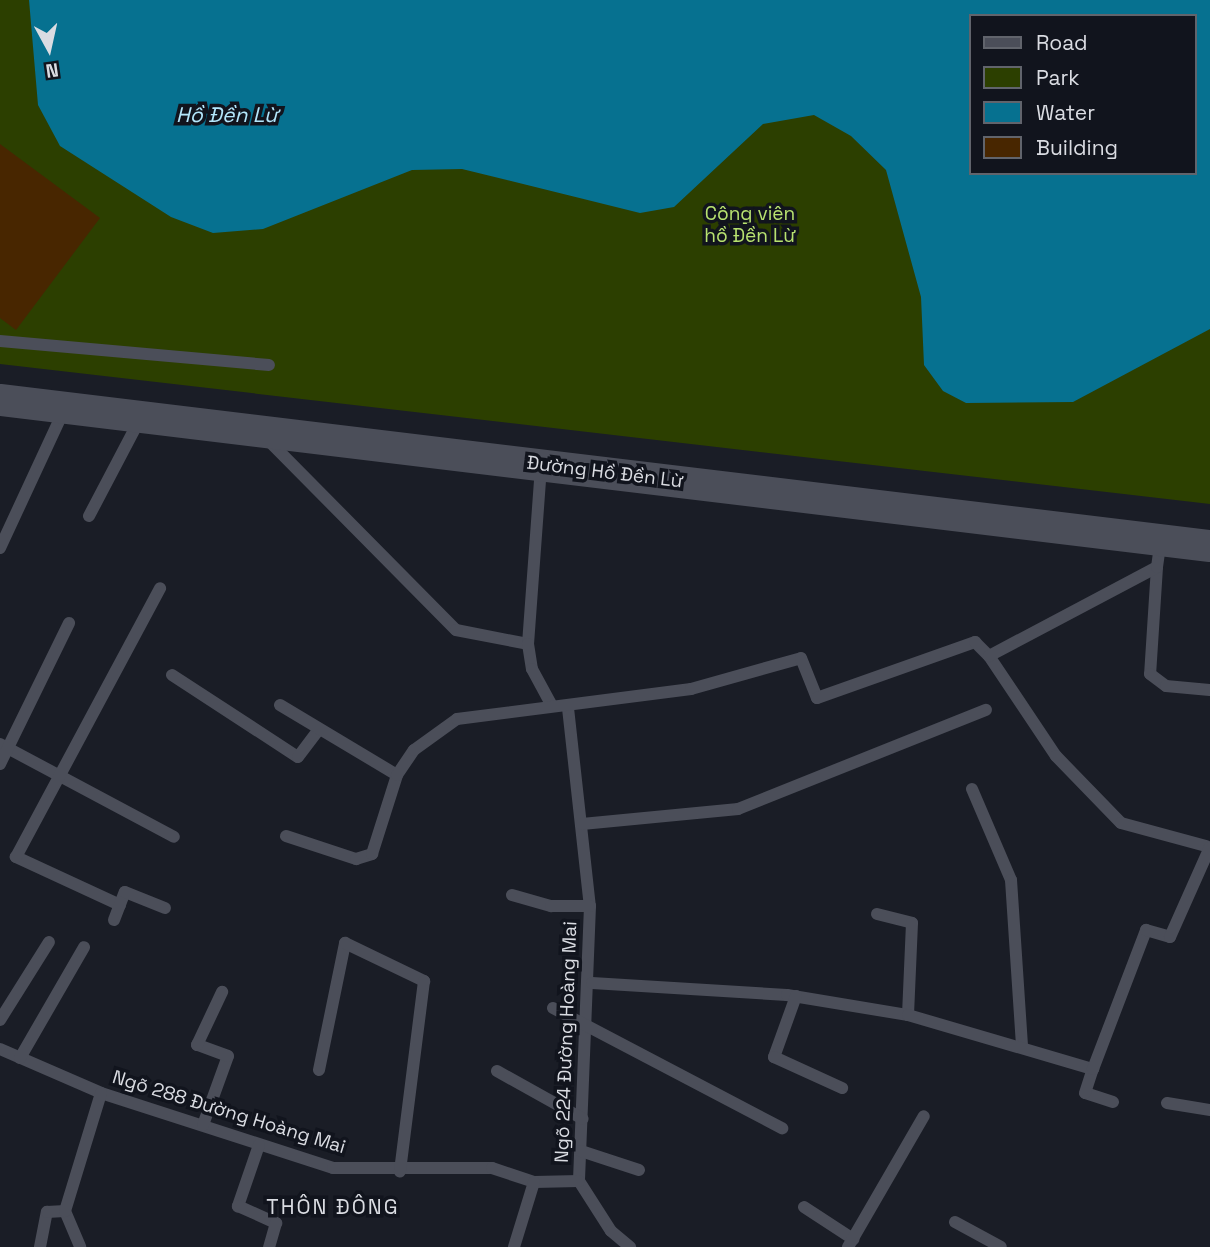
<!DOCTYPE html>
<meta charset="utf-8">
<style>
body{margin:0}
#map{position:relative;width:1210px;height:1247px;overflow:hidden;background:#1a1d26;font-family:"Space Grotesk",sans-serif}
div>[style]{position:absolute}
.green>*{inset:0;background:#2c3f00}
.water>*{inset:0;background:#067190}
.building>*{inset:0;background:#482600}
.service>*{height:12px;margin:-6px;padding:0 6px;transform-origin:6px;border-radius:6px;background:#4b4e59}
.tertiary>*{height:32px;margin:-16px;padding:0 16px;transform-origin:16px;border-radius:16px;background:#4b4e59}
span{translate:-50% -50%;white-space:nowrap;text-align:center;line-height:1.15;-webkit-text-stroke:7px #11141d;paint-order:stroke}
.park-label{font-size:19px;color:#b8e270}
.street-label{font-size:19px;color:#dadce2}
.water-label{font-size:21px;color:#b3e6fb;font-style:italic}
.neighbourhood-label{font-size:21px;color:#dadce2;letter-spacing:2px}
.legend{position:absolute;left:969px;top:14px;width:228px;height:161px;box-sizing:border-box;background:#11141d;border:2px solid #61646c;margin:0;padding:9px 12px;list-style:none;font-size:21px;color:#dadce2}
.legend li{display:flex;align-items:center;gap:14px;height:35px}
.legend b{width:35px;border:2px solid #61646c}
.north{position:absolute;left:14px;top:14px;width:70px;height:70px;-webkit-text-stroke:5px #11141d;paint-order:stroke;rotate:172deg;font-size:19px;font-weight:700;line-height:28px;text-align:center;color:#dadce2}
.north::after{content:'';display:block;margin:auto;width:24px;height:32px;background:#dadce2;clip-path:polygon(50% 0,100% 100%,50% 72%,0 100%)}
</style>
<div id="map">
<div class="green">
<i style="clip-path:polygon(evenodd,0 0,1210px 0,1210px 504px,0 364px,0 0,970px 16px,1194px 16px,1194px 173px,970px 173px,970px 16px)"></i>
</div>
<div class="water">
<i style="clip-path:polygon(evenodd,29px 0,1210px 0,1210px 329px,1073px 402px,966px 403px,943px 391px,924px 365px,921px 297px,886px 170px,851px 136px,814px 115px,763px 124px,674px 207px,640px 213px,462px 169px,412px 170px,263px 229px,213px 233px,171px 217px,60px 146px,38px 105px,29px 0,970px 16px,1194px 16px,1194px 173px,970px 173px,970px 16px)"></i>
</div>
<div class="building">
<i style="clip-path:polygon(0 144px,100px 218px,16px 330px,0 318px)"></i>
</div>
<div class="service">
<i style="left:0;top:341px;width:270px;rotate:5.1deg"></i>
<i style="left:266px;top:438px;width:270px;rotate:45.3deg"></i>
<i style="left:456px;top:630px;width:73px;rotate:11deg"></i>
<i style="left:541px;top:467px;width:177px;rotate:94.2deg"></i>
<i style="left:528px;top:644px;width:25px;rotate:81deg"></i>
<i style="left:532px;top:669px;width:42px;rotate:61.6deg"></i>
<i style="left:89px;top:516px;width:110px;rotate:-62.3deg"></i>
<i style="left:0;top:548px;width:152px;rotate:-65.1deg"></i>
<i style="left:1157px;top:567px;width:107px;rotate:93.7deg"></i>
<i style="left:1150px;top:674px;width:20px;rotate:37deg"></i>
<i style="left:1166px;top:686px;width:44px;rotate:5.2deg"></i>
<i style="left:989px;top:656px;width:120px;rotate:56.2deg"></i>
<i style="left:1056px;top:756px;width:93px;rotate:45.9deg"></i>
<i style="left:1121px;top:823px;width:88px;rotate:15.1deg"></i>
<i style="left:172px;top:675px;width:150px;rotate:33.1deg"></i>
<i style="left:298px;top:757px;width:35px;rotate:-53deg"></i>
<i style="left:280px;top:705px;width:136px;rotate:30.9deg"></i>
<i style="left:568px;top:708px;width:199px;rotate:83.7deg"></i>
<i style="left:590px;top:906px;width:275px;rotate:92.3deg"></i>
<i style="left:579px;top:1181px;width:59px;rotate:57.4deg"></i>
<i style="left:611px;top:1231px;width:25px;rotate:40deg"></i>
<i style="left:0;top:744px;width:197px;rotate:28.1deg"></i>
<i style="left:0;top:764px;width:157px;rotate:-63.9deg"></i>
<i style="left:972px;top:789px;width:99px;rotate:66.8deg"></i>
<i style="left:1011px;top:880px;width:165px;rotate:86.2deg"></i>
<i style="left:582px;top:824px;width:157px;rotate:-5.5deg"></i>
<i style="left:738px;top:809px;width:267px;rotate:-21.8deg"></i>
<i style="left:286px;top:836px;width:74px;rotate:18.2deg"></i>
<i style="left:356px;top:859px;width:17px;rotate:-17deg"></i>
<i style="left:372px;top:854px;width:83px;rotate:-72.4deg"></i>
<i style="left:397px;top:775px;width:30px;rotate:-56deg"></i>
<i style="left:414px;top:750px;width:53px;rotate:-35.8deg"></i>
<i style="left:457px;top:719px;width:236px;rotate:-7.3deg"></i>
<i style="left:691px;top:689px;width:114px;rotate:-15.7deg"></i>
<i style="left:801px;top:658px;width:43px;rotate:68.2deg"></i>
<i style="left:817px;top:698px;width:168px;rotate:-19.5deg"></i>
<i style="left:975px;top:642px;width:20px;rotate:45deg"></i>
<i style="left:989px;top:656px;width:190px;rotate:-27.9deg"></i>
<i style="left:1157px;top:567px;width:27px;rotate:-82deg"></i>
<i style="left:512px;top:895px;width:41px;rotate:15.8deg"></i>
<i style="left:551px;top:906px;width:39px"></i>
<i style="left:120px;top:905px;width:115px;rotate:-155.2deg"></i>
<i style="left:16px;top:857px;width:305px;rotate:-61.8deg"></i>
<i style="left:877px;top:914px;width:36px;rotate:14deg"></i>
<i style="left:912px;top:923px;width:92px;rotate:92.5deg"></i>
<i style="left:114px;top:920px;width:30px;rotate:-69deg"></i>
<i style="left:125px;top:892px;width:43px;rotate:21.8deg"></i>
<i style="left:592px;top:983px;width:195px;rotate:3.5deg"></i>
<i style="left:787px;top:995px;width:123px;rotate:9.4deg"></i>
<i style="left:908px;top:1015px;width:193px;rotate:16.3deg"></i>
<i style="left:796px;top:996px;width:65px;rotate:109.8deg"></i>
<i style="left:774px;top:1057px;width:75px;rotate:24.5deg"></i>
<i style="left:553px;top:1008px;width:259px;rotate:27.7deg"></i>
<i style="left:0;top:1020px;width:92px;rotate:-57.9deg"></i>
<i style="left:0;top:1049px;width:110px;rotate:23.5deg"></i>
<i style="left:101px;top:1093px;width:244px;rotate:17.9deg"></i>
<i style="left:333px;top:1168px;width:159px"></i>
<i style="left:492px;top:1168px;width:44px;rotate:18.4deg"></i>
<i style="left:534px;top:1182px;width:45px;rotate:-1.3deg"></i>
<i style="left:20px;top:1058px;width:128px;rotate:-60deg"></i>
<i style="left:319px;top:1070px;width:130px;rotate:-78.4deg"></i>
<i style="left:345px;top:943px;width:88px;rotate:25.7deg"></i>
<i style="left:424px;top:981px;width:192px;rotate:97.2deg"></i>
<i style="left:497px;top:1071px;width:98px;rotate:29.2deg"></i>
<i style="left:1113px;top:1102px;width:29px;rotate:-162deg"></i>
<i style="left:1085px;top:1093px;width:25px;rotate:-72deg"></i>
<i style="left:1093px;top:1069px;width:149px;rotate:-69.1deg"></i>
<i style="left:1146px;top:930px;width:25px;rotate:16deg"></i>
<i style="left:1170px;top:937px;width:98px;rotate:-66deg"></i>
<i style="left:1167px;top:1103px;width:44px;rotate:9.2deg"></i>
<i style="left:203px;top:1125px;width:73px;rotate:-70.1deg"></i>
<i style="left:228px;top:1056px;width:33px;rotate:-160deg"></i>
<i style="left:197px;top:1045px;width:59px;rotate:-64.7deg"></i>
<i style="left:259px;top:1145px;width:65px;rotate:109deg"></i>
<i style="left:238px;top:1206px;width:42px;rotate:24.1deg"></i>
<i style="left:276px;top:1223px;width:25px;rotate:106deg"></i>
<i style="left:581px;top:1151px;width:61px;rotate:18.1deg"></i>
<i style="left:804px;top:1207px;width:59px;rotate:33.1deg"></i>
<i style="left:65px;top:1211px;width:39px;rotate:67deg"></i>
<i style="left:955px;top:1222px;width:52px;rotate:28.5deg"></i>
<i style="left:40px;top:1247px;width:36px;rotate:-79deg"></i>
<i style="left:47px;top:1212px;width:18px;rotate:-3deg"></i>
<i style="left:65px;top:1211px;width:123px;rotate:-73deg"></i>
<i style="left:514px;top:1247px;width:68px;rotate:-72.9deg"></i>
<i style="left:848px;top:1247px;width:151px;rotate:-59.9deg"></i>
</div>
<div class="tertiary">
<i style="left:0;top:400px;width:1219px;rotate:6.88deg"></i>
</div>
<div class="park-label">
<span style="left:750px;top:225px">Công viên<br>hồ Đền Lừ</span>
</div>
<div class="street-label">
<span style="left:605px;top:472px;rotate:7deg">Đường Hồ Đền Lừ</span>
<span style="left:566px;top:1042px;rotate:-88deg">Ngõ 224 Đường Hoàng Mai</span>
<span style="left:229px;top:1112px;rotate:17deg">Ngõ 288 Đường Hoàng Mai</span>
</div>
<div class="water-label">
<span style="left:227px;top:115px">Hồ Đền Lừ</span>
</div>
<div class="neighbourhood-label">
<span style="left:333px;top:1207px">THÔN ĐÔNG</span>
</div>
<ul class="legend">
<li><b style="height:9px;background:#4b4e59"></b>Road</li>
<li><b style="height:19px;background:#2c3f00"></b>Park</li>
<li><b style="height:19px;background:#067190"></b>Water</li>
<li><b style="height:19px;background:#482600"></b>Building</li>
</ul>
<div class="north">N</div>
</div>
